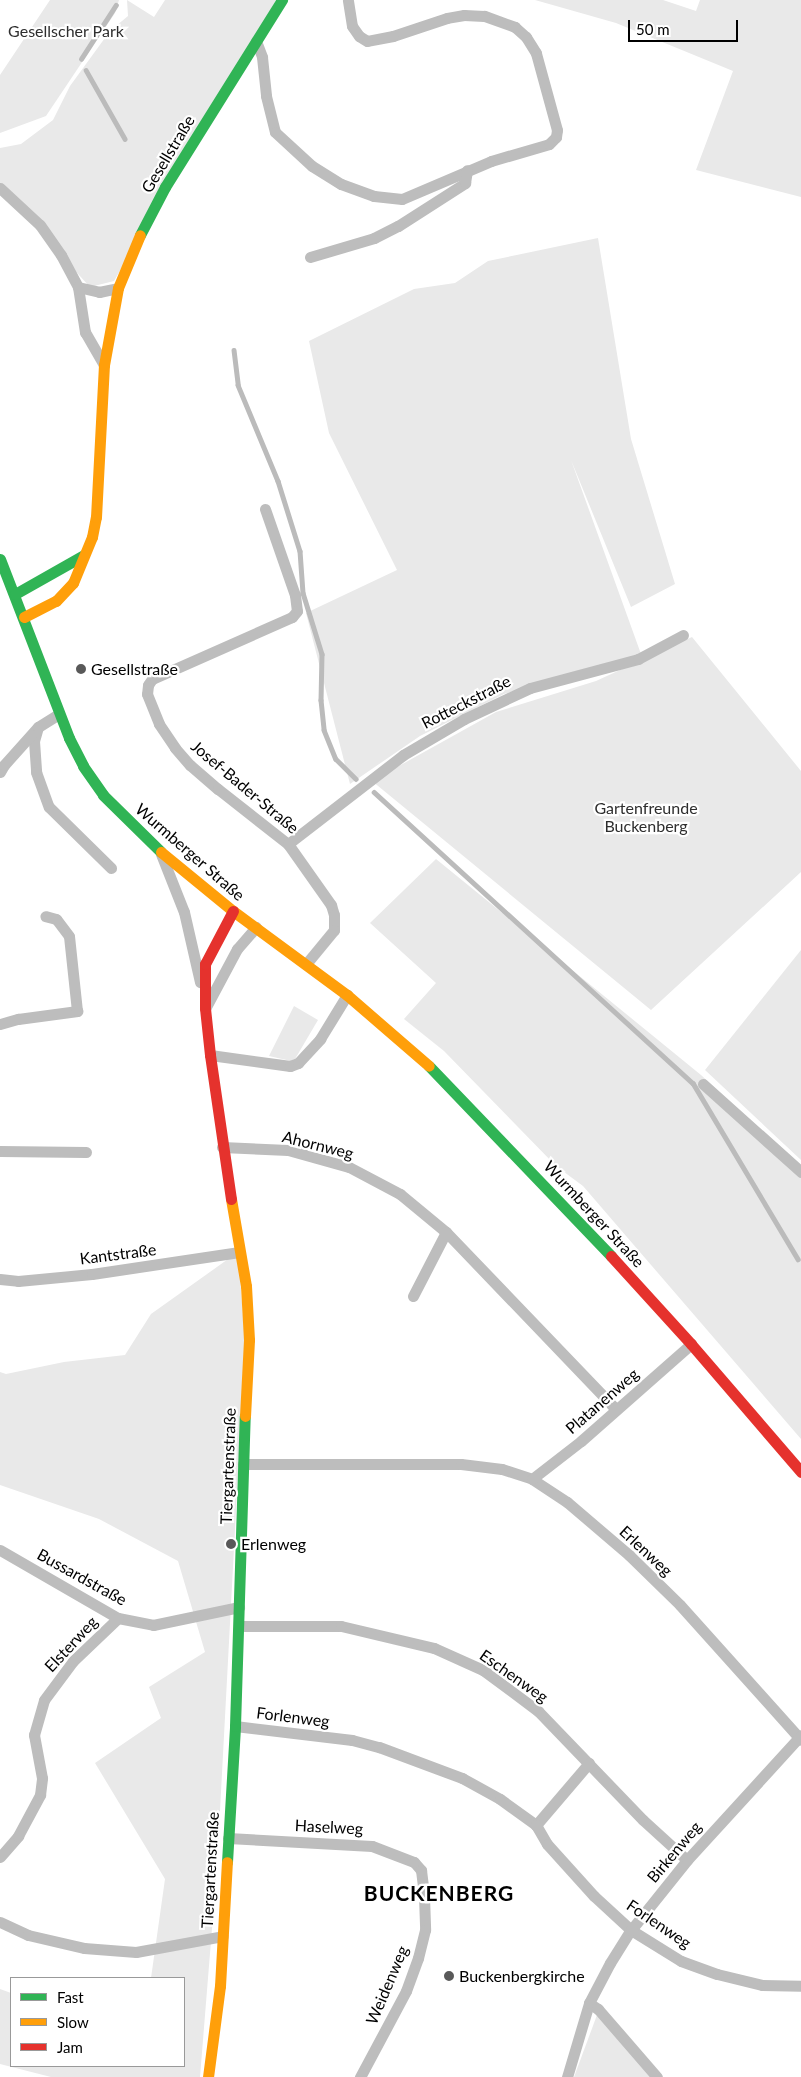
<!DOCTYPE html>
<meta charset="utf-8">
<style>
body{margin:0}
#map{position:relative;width:801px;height:2077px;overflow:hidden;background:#fff;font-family:Lato,sans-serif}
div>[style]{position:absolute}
.green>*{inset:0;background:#e9e9e9}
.stream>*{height:4.5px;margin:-2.25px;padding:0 2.25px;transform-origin:2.25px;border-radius:2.25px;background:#bbb}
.street>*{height:11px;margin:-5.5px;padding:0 5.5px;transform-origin:5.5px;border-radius:5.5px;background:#bdbdbd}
.fast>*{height:11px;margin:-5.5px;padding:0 5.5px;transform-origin:5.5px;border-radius:5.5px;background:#30b455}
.slow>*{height:11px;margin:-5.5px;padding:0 5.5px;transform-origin:5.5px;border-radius:5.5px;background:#ff9f0a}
.jam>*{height:11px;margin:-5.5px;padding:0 5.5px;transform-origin:5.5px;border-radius:5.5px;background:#e5322d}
.dots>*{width:14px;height:14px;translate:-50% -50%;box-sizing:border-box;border:2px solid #fff;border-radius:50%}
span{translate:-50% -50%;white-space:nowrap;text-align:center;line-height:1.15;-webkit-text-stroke:4.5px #fff;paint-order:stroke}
.park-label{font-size:16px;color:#2e2e2e}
.street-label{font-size:16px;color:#000}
.poi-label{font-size:16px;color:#000}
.left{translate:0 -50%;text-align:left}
.district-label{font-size:21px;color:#000;font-weight:700;letter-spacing:1px}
.legend{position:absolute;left:10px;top:1977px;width:175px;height:90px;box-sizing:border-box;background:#fff;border:1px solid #999;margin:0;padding:6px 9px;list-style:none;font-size:15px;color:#000}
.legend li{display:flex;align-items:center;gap:10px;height:25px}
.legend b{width:25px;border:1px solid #999}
.scale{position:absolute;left:628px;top:20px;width:110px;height:22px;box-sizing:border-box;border:2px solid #000;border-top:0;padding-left:6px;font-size:15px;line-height:18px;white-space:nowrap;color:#000;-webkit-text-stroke:4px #fff;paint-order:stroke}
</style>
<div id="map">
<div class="green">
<i style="clip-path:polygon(50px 0,119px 0,115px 13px,46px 116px,0 133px,0 75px)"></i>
<i style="clip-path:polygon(127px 0,154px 17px,165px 0,276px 0,114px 281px,90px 287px,0 189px,0 148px,21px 144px,53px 120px,70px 86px,110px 31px,128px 16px)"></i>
<i style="clip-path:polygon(535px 0,663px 0,696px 11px,700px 0,801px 0,801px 197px,696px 170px,733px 71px,616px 23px)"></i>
<i style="clip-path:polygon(598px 238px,631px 439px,675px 584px,631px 607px,571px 460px,641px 654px,504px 694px,420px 736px,350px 784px,306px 613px,397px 570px,329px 433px,309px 341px,414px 289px,455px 283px,488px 261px)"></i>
<i style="clip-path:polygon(692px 637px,801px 771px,801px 872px,651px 1010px,372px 781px,496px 712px,596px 681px)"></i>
<i style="clip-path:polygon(436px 859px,701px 1075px,801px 1169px,801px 1439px,583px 1186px,556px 1166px,444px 1051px,404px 1019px,436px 983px,370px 923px)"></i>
<i style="clip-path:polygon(801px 950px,801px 1160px,705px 1070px)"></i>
<i style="clip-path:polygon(294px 1006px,318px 1020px,295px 1059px,291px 1061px,269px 1056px)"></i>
<i style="clip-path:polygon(238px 1252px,245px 1342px,217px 1867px,200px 2077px,51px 2077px,0 2064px,0 1989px,11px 1993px,11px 2066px,184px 2066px,184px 1978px,151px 1978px,165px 1879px,95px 1763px,161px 1718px,149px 1687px,205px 1652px,178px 1561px,99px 1519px,0 1485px,0 1372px,6px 1374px,64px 1362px,125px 1355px,151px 1314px)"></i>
<i style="clip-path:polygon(597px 2015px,656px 2077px,574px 2077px)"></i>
</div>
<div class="stream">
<i style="left:81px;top:59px;width:64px;rotate:-57.1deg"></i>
<i style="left:86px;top:70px;width:79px;rotate:60.5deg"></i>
<i style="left:234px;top:350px;width:35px;rotate:83deg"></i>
<i style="left:238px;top:385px;width:104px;rotate:67.4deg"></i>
<i style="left:278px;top:481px;width:73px;rotate:72.6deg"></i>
<i style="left:300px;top:551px;width:42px;rotate:85.9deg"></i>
<i style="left:303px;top:593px;width:64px;rotate:72.7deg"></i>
<i style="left:322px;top:654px;width:46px;rotate:91.2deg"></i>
<i style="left:321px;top:700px;width:30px;rotate:84deg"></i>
<i style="left:324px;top:730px;width:31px;rotate:68deg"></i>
<i style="left:336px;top:759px;width:28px;rotate:45deg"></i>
<i style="left:374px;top:792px;width:432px;rotate:42.4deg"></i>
<i style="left:693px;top:1083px;width:205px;rotate:59.2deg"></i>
</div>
<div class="street">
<i style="left:256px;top:41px;width:17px;rotate:69deg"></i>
<i style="left:262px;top:57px;width:39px;rotate:84deg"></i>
<i style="left:266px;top:96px;width:37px;rotate:76deg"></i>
<i style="left:275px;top:132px;width:50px;rotate:42.6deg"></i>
<i style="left:312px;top:166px;width:34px;rotate:32deg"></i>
<i style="left:341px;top:184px;width:35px;rotate:20deg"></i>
<i style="left:374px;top:196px;width:28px;rotate:6deg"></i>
<i style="left:402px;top:199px;width:97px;rotate:-23.1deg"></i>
<i style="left:491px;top:161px;width:60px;rotate:-16.3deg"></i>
<i style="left:549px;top:144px;width:10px;rotate:-45deg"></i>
<i style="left:556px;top:137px;width:7px;rotate:-82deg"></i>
<i style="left:557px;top:130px;width:80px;rotate:-105.3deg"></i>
<i style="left:536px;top:53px;width:19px;rotate:-122deg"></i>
<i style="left:526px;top:37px;width:15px;rotate:-138deg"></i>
<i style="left:515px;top:27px;width:33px;rotate:-160deg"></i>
<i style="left:484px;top:16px;width:20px;rotate:-177deg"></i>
<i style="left:464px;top:15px;width:17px;rotate:170deg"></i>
<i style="left:447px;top:18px;width:57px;rotate:161.6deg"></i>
<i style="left:393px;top:36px;width:26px;rotate:169deg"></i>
<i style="left:367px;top:41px;width:9px;rotate:-148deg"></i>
<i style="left:359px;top:36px;width:12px;rotate:-125deg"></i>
<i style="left:352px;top:26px;width:26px;rotate:-99deg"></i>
<i style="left:0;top:188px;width:54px;rotate:42.8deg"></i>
<i style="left:40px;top:225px;width:37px;rotate:55deg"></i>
<i style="left:61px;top:255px;width:36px;rotate:62deg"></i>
<i style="left:78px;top:287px;width:22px;rotate:13deg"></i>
<i style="left:99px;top:292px;width:19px;rotate:-12deg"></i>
<i style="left:310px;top:257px;width:67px;rotate:-16.5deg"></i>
<i style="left:374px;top:238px;width:27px;rotate:-27deg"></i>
<i style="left:398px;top:226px;width:80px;rotate:-32.7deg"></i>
<i style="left:465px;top:183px;width:13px;rotate:-81deg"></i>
<i style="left:78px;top:287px;width:46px;rotate:81.2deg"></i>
<i style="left:85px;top:332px;width:38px;rotate:60deg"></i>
<i style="left:265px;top:509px;width:91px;rotate:70.8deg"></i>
<i style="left:295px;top:595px;width:16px;rotate:83deg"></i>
<i style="left:297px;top:611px;width:8px;rotate:130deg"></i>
<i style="left:292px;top:617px;width:153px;rotate:156.1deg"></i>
<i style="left:152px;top:679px;width:7px;rotate:124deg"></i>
<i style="left:148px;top:685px;width:9px;rotate:96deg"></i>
<i style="left:147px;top:694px;width:32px;rotate:68deg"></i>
<i style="left:159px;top:724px;width:29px;rotate:56deg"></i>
<i style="left:175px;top:748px;width:23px;rotate:49deg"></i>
<i style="left:190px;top:765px;width:37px;rotate:41deg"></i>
<i style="left:218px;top:789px;width:89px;rotate:38.2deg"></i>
<i style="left:288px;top:844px;width:75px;rotate:54.8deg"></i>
<i style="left:331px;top:905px;width:10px;rotate:73deg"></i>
<i style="left:334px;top:915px;width:15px;rotate:90deg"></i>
<i style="left:334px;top:930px;width:44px;rotate:129.5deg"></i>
<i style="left:38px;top:727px;width:15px;rotate:106deg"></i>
<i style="left:34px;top:741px;width:31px;rotate:86deg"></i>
<i style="left:36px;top:772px;width:37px;rotate:70deg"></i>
<i style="left:49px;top:807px;width:87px;rotate:44.5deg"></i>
<i style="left:0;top:772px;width:8px;rotate:-60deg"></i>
<i style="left:4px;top:765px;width:51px;rotate:-48.2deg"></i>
<i style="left:38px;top:727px;width:25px;rotate:-32deg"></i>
<i style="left:288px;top:844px;width:145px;rotate:-37.7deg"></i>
<i style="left:403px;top:755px;width:71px;rotate:-30.5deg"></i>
<i style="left:464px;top:719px;width:73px;rotate:-25.2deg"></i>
<i style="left:530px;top:688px;width:112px;rotate:-15deg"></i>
<i style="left:638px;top:659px;width:51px;rotate:-28.1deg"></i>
<i style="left:161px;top:854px;width:62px;rotate:68.4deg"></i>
<i style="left:184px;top:912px;width:72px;rotate:77.1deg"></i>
<i style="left:206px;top:1007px;width:66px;rotate:-61.9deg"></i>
<i style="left:237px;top:949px;width:29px;rotate:-49deg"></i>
<i style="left:0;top:1024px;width:19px;rotate:-16deg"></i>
<i style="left:18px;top:1019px;width:60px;rotate:-7.7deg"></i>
<i style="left:77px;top:1011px;width:75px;rotate:-96.1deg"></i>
<i style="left:69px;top:936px;width:21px;rotate:-127deg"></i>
<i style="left:56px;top:919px;width:11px;rotate:-165deg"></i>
<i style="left:210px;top:1055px;width:81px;rotate:7.8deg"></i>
<i style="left:290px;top:1066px;width:9px;rotate:-21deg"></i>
<i style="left:298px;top:1063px;width:33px;rotate:-47deg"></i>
<i style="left:320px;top:1039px;width:52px;rotate:-58.5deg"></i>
<i style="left:703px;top:1084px;width:132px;rotate:41.9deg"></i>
<i style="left:222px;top:1147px;width:66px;rotate:2.6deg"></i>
<i style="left:288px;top:1150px;width:63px;rotate:15.6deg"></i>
<i style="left:349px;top:1167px;width:58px;rotate:27.9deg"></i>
<i style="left:400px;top:1194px;width:60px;rotate:39.6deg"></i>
<i style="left:446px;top:1232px;width:245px;rotate:46.2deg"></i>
<i style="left:0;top:1151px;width:86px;rotate:0.7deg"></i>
<i style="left:0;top:1279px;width:18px;rotate:6deg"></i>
<i style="left:18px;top:1281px;width:74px;rotate:-5.4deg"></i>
<i style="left:92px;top:1274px;width:149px;rotate:-8.5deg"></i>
<i style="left:413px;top:1296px;width:72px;rotate:-62.7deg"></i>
<i style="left:243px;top:1464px;width:218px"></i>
<i style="left:461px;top:1464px;width:41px;rotate:7deg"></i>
<i style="left:502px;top:1469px;width:32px;rotate:18deg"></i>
<i style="left:532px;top:1479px;width:42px;rotate:33.3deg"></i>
<i style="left:567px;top:1502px;width:82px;rotate:40.5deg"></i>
<i style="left:629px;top:1555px;width:71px;rotate:44.4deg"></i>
<i style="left:680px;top:1605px;width:181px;rotate:48.1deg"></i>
<i style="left:532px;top:1479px;width:62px;rotate:-37.8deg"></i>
<i style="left:581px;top:1441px;width:147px;rotate:-41.4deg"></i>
<i style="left:0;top:1550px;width:136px;rotate:30deg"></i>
<i style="left:118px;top:1618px;width:36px;rotate:11deg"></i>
<i style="left:153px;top:1625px;width:88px;rotate:-11.8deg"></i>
<i style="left:239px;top:1626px;width:102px"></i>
<i style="left:341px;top:1626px;width:96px;rotate:13.3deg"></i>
<i style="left:434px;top:1648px;width:54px;rotate:24.2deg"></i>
<i style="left:483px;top:1670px;width:69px;rotate:36.7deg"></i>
<i style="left:538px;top:1711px;width:151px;rotate:46.1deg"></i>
<i style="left:643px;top:1820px;width:59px;rotate:42.3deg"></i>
<i style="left:235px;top:1726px;width:118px;rotate:6.8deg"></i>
<i style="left:352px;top:1740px;width:28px;rotate:15deg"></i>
<i style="left:379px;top:1747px;width:89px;rotate:20.5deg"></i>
<i style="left:462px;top:1778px;width:43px;rotate:28.9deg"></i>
<i style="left:500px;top:1799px;width:44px;rotate:35.8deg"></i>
<i style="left:589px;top:1763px;width:82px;rotate:130.5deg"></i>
<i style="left:536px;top:1825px;width:22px;rotate:60deg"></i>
<i style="left:547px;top:1844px;width:70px;rotate:47.9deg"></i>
<i style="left:594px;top:1896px;width:50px;rotate:42.6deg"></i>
<i style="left:631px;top:1930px;width:59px;rotate:31.8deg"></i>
<i style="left:681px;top:1961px;width:38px;rotate:20deg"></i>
<i style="left:717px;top:1974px;width:46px;rotate:13.7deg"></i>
<i style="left:762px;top:1985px;width:39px;rotate:1deg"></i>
<i style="left:228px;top:1838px;width:144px;rotate:3.2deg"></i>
<i style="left:372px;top:1846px;width:45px;rotate:20.9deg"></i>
<i style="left:414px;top:1862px;width:11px;rotate:49deg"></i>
<i style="left:421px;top:1870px;width:26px;rotate:83deg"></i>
<i style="left:424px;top:1896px;width:34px;rotate:88deg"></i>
<i style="left:425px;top:1930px;width:29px;rotate:104deg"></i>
<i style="left:418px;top:1958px;width:35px;rotate:110deg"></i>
<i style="left:406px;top:1991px;width:98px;rotate:118.1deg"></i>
<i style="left:0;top:1857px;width:28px;rotate:-49deg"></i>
<i style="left:18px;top:1836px;width:47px;rotate:-61.8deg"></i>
<i style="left:40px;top:1795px;width:17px;rotate:-83deg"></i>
<i style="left:42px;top:1778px;width:44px;rotate:-100.5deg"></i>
<i style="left:34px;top:1735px;width:36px;rotate:-74deg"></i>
<i style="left:44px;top:1700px;width:49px;rotate:-53.4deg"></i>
<i style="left:73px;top:1661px;width:62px;rotate:-43.7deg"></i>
<i style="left:0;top:1922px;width:31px;rotate:25deg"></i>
<i style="left:28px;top:1935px;width:57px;rotate:13.1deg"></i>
<i style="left:84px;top:1948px;width:52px;rotate:4.4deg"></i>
<i style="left:136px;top:1952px;width:88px;rotate:-10.4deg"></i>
<i style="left:589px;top:2003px;width:11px;rotate:34deg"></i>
<i style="left:598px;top:2009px;width:90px;rotate:49.1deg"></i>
<i style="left:567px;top:2077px;width:77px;rotate:-73.4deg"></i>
<i style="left:589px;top:2003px;width:45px;rotate:-62.3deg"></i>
<i style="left:610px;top:1963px;width:39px;rotate:-58deg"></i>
<i style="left:631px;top:1930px;width:90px;rotate:-51.3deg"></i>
<i style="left:687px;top:1860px;width:169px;rotate:-47.6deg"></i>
</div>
<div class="fast">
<i style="left:140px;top:235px;width:54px;rotate:-62.5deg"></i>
<i style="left:165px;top:187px;width:221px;rotate:-58deg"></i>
<i style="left:0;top:559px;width:192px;rotate:68.9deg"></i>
<i style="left:69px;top:738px;width:31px;rotate:63deg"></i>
<i style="left:83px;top:766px;width:35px;rotate:55deg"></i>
<i style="left:103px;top:795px;width:81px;rotate:44.5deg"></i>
<i style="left:15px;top:594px;width:79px;rotate:-29.5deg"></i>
<i style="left:429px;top:1066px;width:263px;rotate:46.2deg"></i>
<i style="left:227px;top:1862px;width:136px;rotate:-86.6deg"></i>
<i style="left:235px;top:1726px;width:310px;rotate:-88.2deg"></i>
</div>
<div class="slow">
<i style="left:24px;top:617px;width:36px;rotate:-27deg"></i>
<i style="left:56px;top:601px;width:25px;rotate:-47deg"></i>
<i style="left:73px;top:583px;width:50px;rotate:-67.6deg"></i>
<i style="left:92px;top:537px;width:20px;rotate:-79deg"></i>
<i style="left:96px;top:517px;width:152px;rotate:-87deg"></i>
<i style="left:104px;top:365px;width:78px;rotate:-79.7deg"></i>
<i style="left:118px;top:288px;width:57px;rotate:-67.5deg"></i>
<i style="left:161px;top:852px;width:93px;rotate:39.3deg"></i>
<i style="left:233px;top:911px;width:142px;rotate:36.4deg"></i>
<i style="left:347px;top:995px;width:108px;rotate:40.9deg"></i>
<i style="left:231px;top:1199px;width:88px;rotate:80.2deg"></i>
<i style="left:246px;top:1286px;width:54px;rotate:86.8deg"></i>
<i style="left:249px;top:1340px;width:76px;rotate:93deg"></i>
<i style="left:208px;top:2077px;width:92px;rotate:-82.5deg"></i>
<i style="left:220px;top:1986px;width:124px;rotate:-86.8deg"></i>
</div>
<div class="jam">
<i style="left:231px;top:1199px;width:146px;rotate:-98.3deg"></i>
<i style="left:210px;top:1055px;width:47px;rotate:-96.1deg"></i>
<i style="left:205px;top:1008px;width:44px;rotate:-90deg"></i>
<i style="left:205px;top:964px;width:60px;rotate:-62.2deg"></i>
<i style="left:611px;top:1256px;width:119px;rotate:47.7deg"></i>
<i style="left:691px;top:1344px;width:169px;rotate:49.3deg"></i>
</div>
<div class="dots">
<i style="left:81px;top:669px;background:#595959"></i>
<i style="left:231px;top:1544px;background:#595959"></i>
<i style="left:449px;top:1976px;background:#595959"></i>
</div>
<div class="park-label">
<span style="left:66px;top:31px">Gesellscher Park</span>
<span style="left:646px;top:817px">Gartenfreunde<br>Buckenberg</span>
</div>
<div class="street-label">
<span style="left:168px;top:154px;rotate:-59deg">Gesellstraße</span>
<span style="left:466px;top:702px;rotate:-27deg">Rotteckstraße</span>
<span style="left:245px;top:787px;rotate:40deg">Josef-Bader-Straße</span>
<span style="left:190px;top:852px;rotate:41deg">Wurmberger Straße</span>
<span style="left:318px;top:1145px;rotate:14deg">Ahornweg</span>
<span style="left:594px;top:1214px;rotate:47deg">Wurmberger Straße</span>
<span style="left:118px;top:1254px;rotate:-7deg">Kantstraße</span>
<span style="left:602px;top:1401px;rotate:-41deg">Platanenweg</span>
<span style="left:228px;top:1466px;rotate:-88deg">Tiergartenstraße</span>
<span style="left:646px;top:1551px;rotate:43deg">Erlenweg</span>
<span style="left:82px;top:1577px;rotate:29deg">Bussardstraße</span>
<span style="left:71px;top:1644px;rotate:-47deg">Elsterweg</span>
<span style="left:514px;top:1676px;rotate:35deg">Eschenweg</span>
<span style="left:293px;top:1717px;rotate:7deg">Forlenweg</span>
<span style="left:329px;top:1827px;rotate:3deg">Haselweg</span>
<span style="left:674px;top:1852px;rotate:-50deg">Birkenweg</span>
<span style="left:210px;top:1870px;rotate:-87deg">Tiergartenstraße</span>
<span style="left:659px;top:1924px;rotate:34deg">Forlenweg</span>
<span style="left:387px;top:1985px;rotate:-67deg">Weidenweg</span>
</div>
<div class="poi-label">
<span class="left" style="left:91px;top:669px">Gesellstraße</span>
<span class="left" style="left:241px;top:1544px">Erlenweg</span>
<span class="left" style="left:459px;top:1976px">Buckenbergkirche</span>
</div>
<div class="district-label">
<span style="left:439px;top:1893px">BUCKENBERG</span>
</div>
<ul class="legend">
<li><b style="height:6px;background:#30b455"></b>Fast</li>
<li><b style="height:6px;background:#ff9f0a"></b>Slow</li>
<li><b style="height:6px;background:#e5322d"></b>Jam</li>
</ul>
<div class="scale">50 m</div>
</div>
